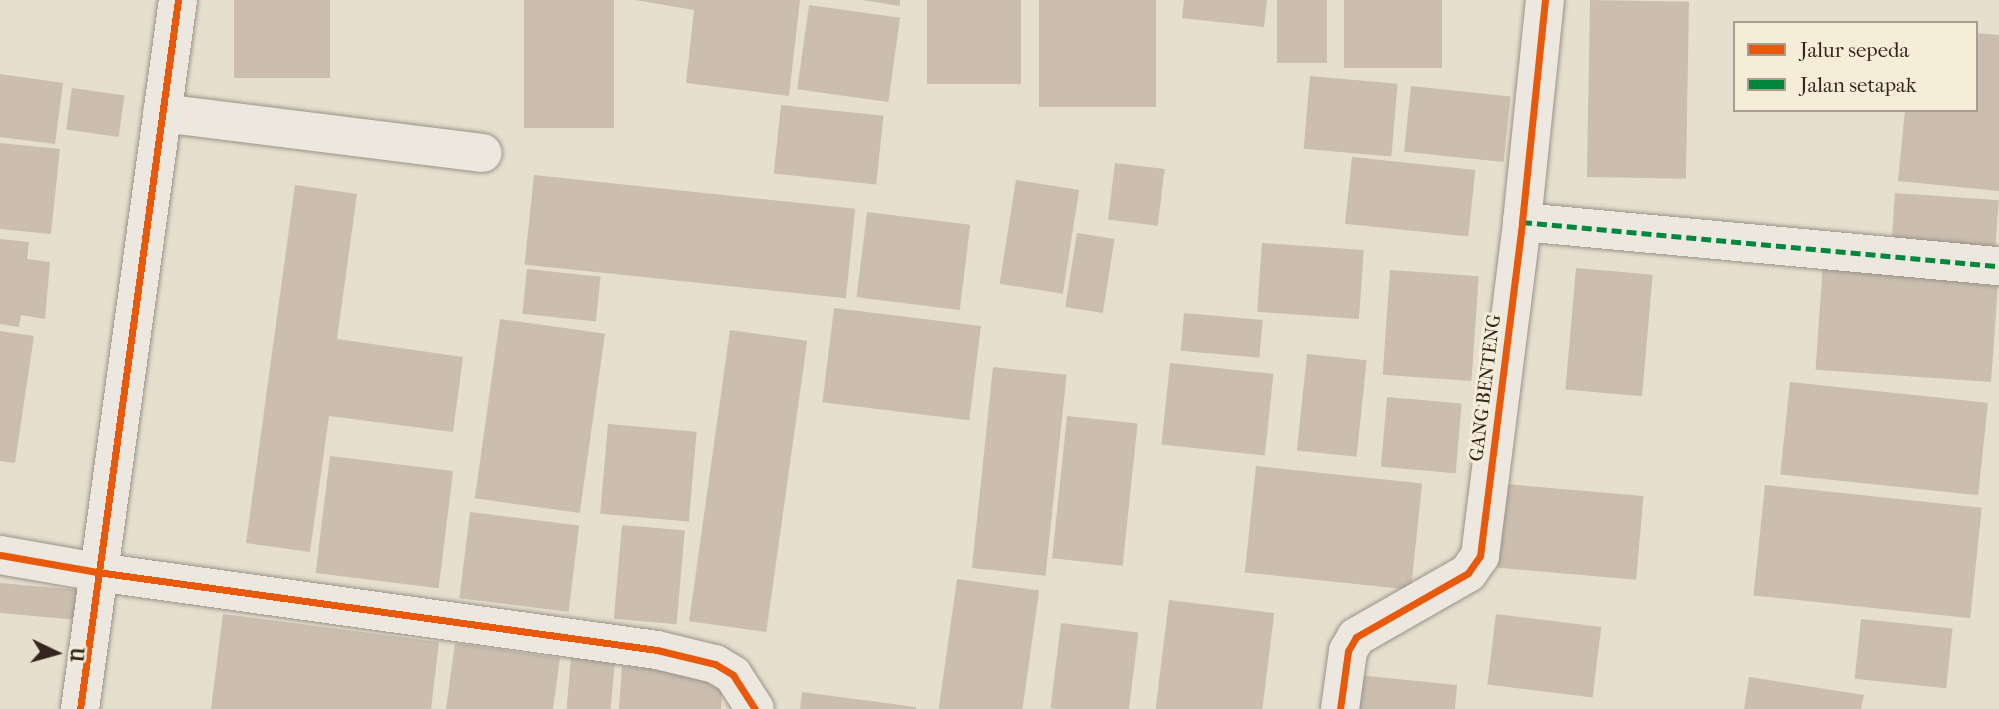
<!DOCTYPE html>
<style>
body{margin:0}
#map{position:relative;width:1999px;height:709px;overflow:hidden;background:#e6dfce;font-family:"IM FELL French Canon",serif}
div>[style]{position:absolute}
.building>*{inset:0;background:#cbbeaf;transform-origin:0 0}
.roads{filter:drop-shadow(0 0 2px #999389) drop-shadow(0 0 2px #999389)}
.street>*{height:38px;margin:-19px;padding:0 19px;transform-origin:19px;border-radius:19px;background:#ece8df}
.quiet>*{height:5px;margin-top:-2.5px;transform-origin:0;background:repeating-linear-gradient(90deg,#00873e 0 10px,transparent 0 15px)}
.cycleway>*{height:7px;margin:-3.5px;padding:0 3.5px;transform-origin:3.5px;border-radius:3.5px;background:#e8590c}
span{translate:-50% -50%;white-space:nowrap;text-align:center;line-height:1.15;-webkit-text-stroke:6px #f6edd9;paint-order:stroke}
.street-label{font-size:19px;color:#34261f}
.legend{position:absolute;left:1733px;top:21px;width:245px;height:91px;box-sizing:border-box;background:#f6edd9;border:2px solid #a89d8f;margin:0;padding:9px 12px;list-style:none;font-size:21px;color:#34261f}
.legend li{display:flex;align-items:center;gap:14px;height:35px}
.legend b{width:35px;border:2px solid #a89d8f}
.north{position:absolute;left:21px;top:618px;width:70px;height:70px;-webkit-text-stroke:5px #f6edd9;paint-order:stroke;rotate:95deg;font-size:19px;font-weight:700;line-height:28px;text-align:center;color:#34261f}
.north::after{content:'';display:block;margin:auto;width:24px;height:32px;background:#34261f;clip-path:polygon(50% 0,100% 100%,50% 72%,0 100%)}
</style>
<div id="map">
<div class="building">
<i style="left:234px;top:0;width:96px;height:78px"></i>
<i style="left:524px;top:0;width:90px;height:128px"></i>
<i style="clip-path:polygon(635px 0,800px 0,789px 96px,686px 83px,694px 10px)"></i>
<i style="clip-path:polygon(862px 0,900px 0,900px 6px)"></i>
<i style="left:927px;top:0;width:94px;height:84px"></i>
<i style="left:1039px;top:0;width:117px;height:107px"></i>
<i style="clip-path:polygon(1184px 0,1267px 0,1264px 27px,1182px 18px)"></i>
<i style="left:1277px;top:0;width:50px;height:63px"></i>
<i style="left:1344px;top:0;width:98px;height:68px"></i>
<i style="left:1590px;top:0;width:99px;height:177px;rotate:1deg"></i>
<i style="left:809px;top:5px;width:92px;height:85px;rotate:8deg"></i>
<i style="clip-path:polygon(1976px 33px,1999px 35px,1999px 191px,1898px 181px,1905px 110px,1976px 110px)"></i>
<i style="clip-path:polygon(0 74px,63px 83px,55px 144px,0 137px)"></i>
<i style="left:1310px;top:76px;width:88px;height:73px;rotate:5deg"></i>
<i style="left:1411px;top:86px;width:100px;height:66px;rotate:6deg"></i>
<i style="left:72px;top:88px;width:53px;height:42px;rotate:8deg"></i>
<i style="left:781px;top:105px;width:103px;height:69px;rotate:6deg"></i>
<i style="clip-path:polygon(0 143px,60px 149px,51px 234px,0 229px)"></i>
<i style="left:1352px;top:157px;width:124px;height:67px;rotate:6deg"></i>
<i style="left:1115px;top:163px;width:50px;height:57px;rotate:7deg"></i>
<i style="left:534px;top:175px;width:323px;height:90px;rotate:6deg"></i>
<i style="left:1016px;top:180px;width:64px;height:105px;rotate:9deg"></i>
<i style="clip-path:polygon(295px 185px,357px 194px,337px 339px,463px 357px,453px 432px,329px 416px,310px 552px,246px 543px)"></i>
<i style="left:1895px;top:193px;width:104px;height:51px;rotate:4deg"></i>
<i style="left:867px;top:212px;width:104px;height:86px;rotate:7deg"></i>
<i style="left:1077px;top:233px;width:38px;height:75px;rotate:9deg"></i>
<i style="clip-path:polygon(0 239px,29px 242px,27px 259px,50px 262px,45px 319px,21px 315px,19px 327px,0 324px)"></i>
<i style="left:1262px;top:243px;width:102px;height:69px;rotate:4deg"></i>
<i style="left:1823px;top:263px;width:176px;height:107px;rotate:4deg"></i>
<i style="left:1576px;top:268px;width:77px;height:122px;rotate:5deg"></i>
<i style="left:527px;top:269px;width:74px;height:45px;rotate:6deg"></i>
<i style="left:1390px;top:270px;width:89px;height:105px;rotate:4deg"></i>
<i style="left:834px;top:308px;width:148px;height:95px;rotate:7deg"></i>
<i style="left:1184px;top:313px;width:79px;height:38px;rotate:5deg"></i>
<i style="left:500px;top:319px;width:106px;height:181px;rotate:8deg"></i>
<i style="left:730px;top:330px;width:78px;height:294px;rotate:8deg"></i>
<i style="clip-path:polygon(0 331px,34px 336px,15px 463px,0 461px)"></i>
<i style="left:1307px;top:354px;width:60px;height:97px;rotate:6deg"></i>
<i style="left:1170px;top:363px;width:104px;height:82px;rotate:6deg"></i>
<i style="left:993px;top:367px;width:74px;height:202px;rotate:6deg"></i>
<i style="left:1790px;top:382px;width:199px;height:93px;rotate:6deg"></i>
<i style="left:1387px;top:397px;width:75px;height:70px;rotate:5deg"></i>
<i style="left:1067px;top:416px;width:71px;height:143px;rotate:6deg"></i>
<i style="left:608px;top:424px;width:89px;height:90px;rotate:5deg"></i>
<i style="left:330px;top:456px;width:124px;height:118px;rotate:7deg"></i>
<i style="left:1256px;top:466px;width:167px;height:107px;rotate:6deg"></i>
<i style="left:1505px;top:484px;width:139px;height:84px;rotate:5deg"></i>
<i style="left:1765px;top:485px;width:218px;height:111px;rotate:6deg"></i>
<i style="left:470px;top:512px;width:110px;height:87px;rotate:7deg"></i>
<i style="left:622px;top:525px;width:63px;height:94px;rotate:5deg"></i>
<i style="left:957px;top:579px;width:83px;height:131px;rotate:8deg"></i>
<i style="left:0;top:583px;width:78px;height:30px;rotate:5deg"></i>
<i style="left:1169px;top:600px;width:106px;height:110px;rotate:7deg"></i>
<i style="clip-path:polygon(223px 614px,439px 642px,431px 709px,211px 709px)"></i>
<i style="left:1496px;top:614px;width:106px;height:71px;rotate:7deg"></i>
<i style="left:1861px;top:619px;width:92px;height:60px;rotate:6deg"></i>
<i style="left:1061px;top:623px;width:78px;height:86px;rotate:7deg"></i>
<i style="clip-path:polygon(455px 643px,560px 658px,553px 709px,446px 709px)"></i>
<i style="left:571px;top:658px;width:44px;height:51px;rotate:5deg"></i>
<i style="clip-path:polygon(622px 666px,723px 674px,721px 709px,619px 709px)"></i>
<i style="clip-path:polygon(1357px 675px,1457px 685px,1455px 709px,1354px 709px)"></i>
<i style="clip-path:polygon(1749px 677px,1864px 695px,1861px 709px,1744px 709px)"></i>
<i style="clip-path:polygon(802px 692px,916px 707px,916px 709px,800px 709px)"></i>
</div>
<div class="roads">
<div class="street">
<i style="left:162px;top:113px;width:323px;rotate:7.1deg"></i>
<i style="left:1522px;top:222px;width:479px;rotate:5.3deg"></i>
<i style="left:0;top:555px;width:98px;rotate:9.9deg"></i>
<i style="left:97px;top:572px;width:565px;rotate:7.93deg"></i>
<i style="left:657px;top:650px;width:60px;rotate:13.6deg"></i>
<i style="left:715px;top:664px;width:21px;rotate:31deg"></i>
<i style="left:733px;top:675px;width:40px;rotate:57.1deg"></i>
<i style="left:80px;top:709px;width:716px;rotate:-82.13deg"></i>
<i style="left:1340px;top:709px;width:59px;rotate:-82.1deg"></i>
<i style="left:1348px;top:651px;width:16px;rotate:-60deg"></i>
<i style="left:1356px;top:637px;width:129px;rotate:-29.7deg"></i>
<i style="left:1468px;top:573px;width:21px;rotate:-55deg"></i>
<i style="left:1480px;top:556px;width:337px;rotate:-82.8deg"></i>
<i style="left:1522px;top:222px;width:223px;rotate:-84.1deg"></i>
</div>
</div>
<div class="quiet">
<i style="left:1522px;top:222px;width:479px;rotate:5.3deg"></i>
</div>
<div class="cycleway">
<i style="left:0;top:555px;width:98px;rotate:9.9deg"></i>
<i style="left:97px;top:572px;width:565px;rotate:7.93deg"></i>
<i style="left:657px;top:650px;width:60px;rotate:13.6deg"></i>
<i style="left:715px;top:664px;width:21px;rotate:31deg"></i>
<i style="left:733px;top:675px;width:40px;rotate:57.1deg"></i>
<i style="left:80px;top:709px;width:716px;rotate:-82.13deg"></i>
<i style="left:1340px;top:709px;width:59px;rotate:-82.1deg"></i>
<i style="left:1348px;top:651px;width:16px;rotate:-60deg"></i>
<i style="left:1356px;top:637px;width:129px;rotate:-29.7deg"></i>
<i style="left:1468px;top:573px;width:21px;rotate:-55deg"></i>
<i style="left:1480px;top:556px;width:337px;rotate:-82.8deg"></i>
<i style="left:1522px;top:222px;width:223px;rotate:-84.1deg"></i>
</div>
<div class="street-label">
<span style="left:1486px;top:388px;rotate:-83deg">GANG BENTENG</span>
</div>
<ul class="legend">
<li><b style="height:9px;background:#e8590c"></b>Jalur sepeda</li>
<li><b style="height:9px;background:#00873e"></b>Jalan setapak</li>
</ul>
<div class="north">U</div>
</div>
